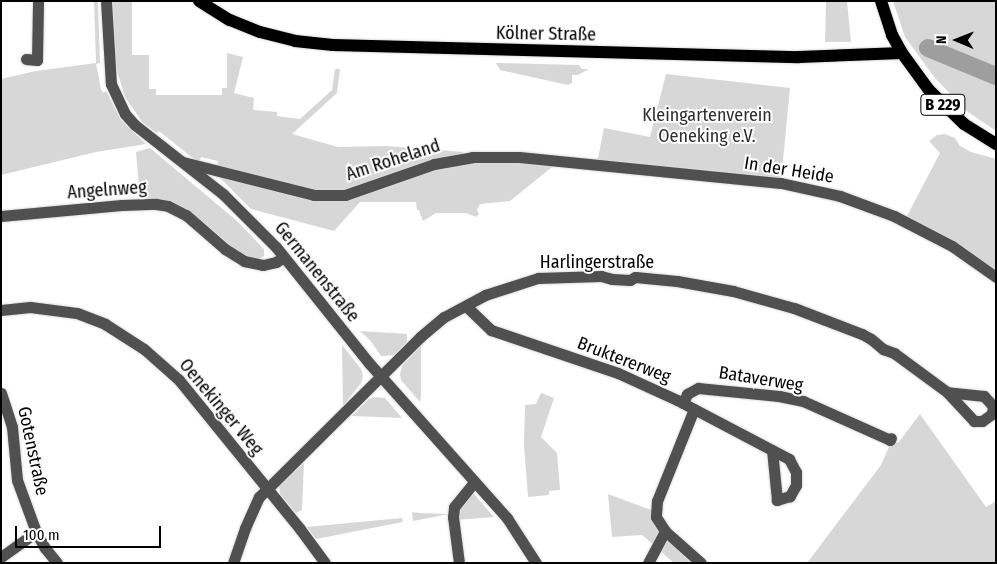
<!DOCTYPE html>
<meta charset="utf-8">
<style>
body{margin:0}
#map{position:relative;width:997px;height:564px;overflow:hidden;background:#fff;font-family:"Fira Sans Condensed",sans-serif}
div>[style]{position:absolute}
.green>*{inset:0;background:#d7d7d7}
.river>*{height:18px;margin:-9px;padding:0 9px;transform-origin:9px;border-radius:9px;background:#9e9e9e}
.roads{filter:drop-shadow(0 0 1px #dbdbdb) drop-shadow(0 0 1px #dbdbdb)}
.minor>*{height:11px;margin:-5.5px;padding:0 5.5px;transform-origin:5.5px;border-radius:5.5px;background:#505050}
.major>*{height:12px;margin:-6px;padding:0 6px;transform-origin:6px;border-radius:6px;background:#000}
span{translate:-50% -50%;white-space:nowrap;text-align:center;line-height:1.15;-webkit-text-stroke:4px #fff;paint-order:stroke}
.shield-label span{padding:1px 4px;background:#fff;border:1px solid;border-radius:4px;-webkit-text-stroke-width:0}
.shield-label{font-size:16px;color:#000;font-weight:700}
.street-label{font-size:18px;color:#000}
.park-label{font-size:18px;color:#2e2e2e}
.frame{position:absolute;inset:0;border:2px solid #000;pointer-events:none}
.north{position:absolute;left:932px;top:15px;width:50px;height:50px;-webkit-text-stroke:4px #fff;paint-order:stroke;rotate:271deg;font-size:14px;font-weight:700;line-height:20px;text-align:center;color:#000}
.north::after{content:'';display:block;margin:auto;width:18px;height:22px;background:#000;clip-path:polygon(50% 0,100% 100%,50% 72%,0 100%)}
.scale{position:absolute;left:15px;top:526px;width:146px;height:22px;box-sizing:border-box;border:2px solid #000;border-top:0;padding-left:6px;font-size:15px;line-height:18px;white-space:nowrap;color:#000;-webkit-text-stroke:4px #fff;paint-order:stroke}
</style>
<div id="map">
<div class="green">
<i style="clip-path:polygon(94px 1px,98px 1px,100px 63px,96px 64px,101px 89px,103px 93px,106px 91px,121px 120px,146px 144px,96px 152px,1px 175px,1px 79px,36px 71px,96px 63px)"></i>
<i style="clip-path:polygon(113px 1px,132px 1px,132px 55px,149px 55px,149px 89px,156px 89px,156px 95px,222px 95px,222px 88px,227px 88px,227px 53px,243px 57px,234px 93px,254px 98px,253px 110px,277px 112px,277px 116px,300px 119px,332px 90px,335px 69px,340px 69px,337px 93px,292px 134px,338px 147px,386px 146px,463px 152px,462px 156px,368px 186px,324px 193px,217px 168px,218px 161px,201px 157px,199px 163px,159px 131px,157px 133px,143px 123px,125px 97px,115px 64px)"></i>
<i style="clip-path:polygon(826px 1px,847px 1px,851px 42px,825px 42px)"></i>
<i style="clip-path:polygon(893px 1px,996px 1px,996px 131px,968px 112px,935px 78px,905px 37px)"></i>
<i style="clip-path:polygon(496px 63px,579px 65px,582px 69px,589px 69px,578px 75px,572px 75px,572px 83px,568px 85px,500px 70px)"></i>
<i style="clip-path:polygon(666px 74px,790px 88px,781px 181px,597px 163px,604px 128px,650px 137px)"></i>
<i style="clip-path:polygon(945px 134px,955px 138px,960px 146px,971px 152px,996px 159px,996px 274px,906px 218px,940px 153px,929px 141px,937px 135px)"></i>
<i style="clip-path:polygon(150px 148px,237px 221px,264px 249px,264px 256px,257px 260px,238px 252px,196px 216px,154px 199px,140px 199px,136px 152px)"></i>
<i style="clip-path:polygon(461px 160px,557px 163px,510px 201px,480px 204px,477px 210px,479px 214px,476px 217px,466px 213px,436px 213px,423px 221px,419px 210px,417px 210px,416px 202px,360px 202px,334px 231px,251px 209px,216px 174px,314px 197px)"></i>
<i style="clip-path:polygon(360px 331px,407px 334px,407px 342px,394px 355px,384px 356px,381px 356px,370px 340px)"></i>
<i style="clip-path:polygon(342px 345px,361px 369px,363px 376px,361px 383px,343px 406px)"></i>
<i style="clip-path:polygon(421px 346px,421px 396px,420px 402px,401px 380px,400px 374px,402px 366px)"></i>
<i style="clip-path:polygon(541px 393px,554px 398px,541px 437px,557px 453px,560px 490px,549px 491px,549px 495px,528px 497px,524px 445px,525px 405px,536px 404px)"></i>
<i style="clip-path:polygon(374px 397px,385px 398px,402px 418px,352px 416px,369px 399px)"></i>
<i style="clip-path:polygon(920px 414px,986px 507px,996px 501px,996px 563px,807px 563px,881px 465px,892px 440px,898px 443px)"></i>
<i style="clip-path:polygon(304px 463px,302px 510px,296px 513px,280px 494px,279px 485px)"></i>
<i style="clip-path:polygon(471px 493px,474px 494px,494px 517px,456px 520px,456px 513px)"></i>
<i style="clip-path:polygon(608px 494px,651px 510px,653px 522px,662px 534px,655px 546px,642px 535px,612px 537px)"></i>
<i style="clip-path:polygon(412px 512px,419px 513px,449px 514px,413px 521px)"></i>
<i style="clip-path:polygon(402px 518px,403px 522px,316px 539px,307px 527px)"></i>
<i style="clip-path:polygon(665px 536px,696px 563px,674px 563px,658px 549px)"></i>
</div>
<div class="river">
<i style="left:928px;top:48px;width:74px;rotate:22.4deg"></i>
</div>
<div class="roads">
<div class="minor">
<i style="left:106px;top:1px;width:83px;rotate:86.6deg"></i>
<i style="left:111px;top:84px;width:33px;rotate:65deg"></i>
<i style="left:125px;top:114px;width:15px;rotate:48deg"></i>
<i style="left:135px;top:125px;width:112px;rotate:38.1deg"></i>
<i style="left:223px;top:194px;width:75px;rotate:45deg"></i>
<i style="left:276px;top:247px;width:149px;rotate:51.3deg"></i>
<i style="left:369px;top:363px;width:208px;rotate:48.3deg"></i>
<i style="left:507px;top:518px;width:54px;rotate:57.2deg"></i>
<i style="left:26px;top:59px;width:11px;rotate:5deg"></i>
<i style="left:37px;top:60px;width:59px;rotate:-89deg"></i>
<i style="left:183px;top:162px;width:135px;rotate:14.1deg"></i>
<i style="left:314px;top:195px;width:31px"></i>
<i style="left:345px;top:195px;width:94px;rotate:-19.2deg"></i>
<i style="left:434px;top:164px;width:39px;rotate:-10deg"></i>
<i style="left:472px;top:157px;width:47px"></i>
<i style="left:519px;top:157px;width:263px;rotate:5.7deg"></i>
<i style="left:781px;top:183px;width:60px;rotate:12.4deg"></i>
<i style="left:840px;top:196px;width:58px;rotate:20.3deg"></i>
<i style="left:894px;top:216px;width:65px;rotate:27.3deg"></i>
<i style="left:952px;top:246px;width:54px;rotate:35.2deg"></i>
<i style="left:1px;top:216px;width:121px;rotate:-5.2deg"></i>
<i style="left:122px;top:205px;width:34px;rotate:-2deg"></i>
<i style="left:156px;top:204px;width:12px;rotate:9deg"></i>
<i style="left:168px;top:206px;width:20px;rotate:27deg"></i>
<i style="left:186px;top:215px;width:52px;rotate:41.1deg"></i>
<i style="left:225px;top:249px;width:22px;rotate:32deg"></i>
<i style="left:244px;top:261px;width:19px;rotate:12deg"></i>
<i style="left:263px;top:265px;width:13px;rotate:-13deg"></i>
<i style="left:276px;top:262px;width:9px;rotate:-32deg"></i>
<i style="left:466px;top:306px;width:35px;rotate:44deg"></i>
<i style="left:491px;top:330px;width:134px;rotate:18.7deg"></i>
<i style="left:618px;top:373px;width:65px;rotate:24.6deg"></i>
<i style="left:677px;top:400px;width:127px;rotate:27.8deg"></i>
<i style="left:789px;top:459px;width:15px;rotate:62deg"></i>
<i style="left:796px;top:472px;width:13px;rotate:90deg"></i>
<i style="left:796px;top:485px;width:13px;rotate:119deg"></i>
<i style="left:790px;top:496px;width:14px;rotate:163deg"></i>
<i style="left:777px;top:500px;width:50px;rotate:-95.7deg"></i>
<i style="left:1px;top:310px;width:29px;rotate:-6deg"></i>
<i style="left:30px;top:307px;width:47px;rotate:7.3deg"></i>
<i style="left:77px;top:313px;width:30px;rotate:21deg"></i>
<i style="left:105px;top:324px;width:46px;rotate:32.7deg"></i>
<i style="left:144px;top:349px;width:47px;rotate:41.5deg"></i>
<i style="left:179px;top:380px;width:192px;rotate:50.9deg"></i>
<i style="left:300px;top:529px;width:42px;rotate:53.7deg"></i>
<i style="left:1px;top:393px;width:36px;rotate:72deg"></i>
<i style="left:12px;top:427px;width:53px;rotate:84.6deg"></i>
<i style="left:17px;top:480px;width:55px;rotate:69.9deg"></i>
<i style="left:36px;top:532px;width:43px;rotate:144.5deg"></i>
<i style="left:683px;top:403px;width:10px;rotate:-66deg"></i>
<i style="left:687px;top:394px;width:13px;rotate:-29deg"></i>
<i style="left:698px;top:388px;width:81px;rotate:5.6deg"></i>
<i style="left:779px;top:396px;width:25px;rotate:12deg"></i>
<i style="left:803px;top:401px;width:95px;rotate:24.1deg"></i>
<i style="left:890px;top:440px;width:2px;rotate:-63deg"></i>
<i style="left:694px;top:409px;width:99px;rotate:111.9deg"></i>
<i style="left:657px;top:501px;width:16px;rotate:94deg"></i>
<i style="left:656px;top:517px;width:17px;rotate:57deg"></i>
<i style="left:665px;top:531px;width:48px;rotate:41.6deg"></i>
<i style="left:36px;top:532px;width:18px;rotate:61deg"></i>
<i style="left:45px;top:548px;width:19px;rotate:51deg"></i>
<i style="left:233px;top:563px;width:37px;rotate:-71deg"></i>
<i style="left:245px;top:528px;width:34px;rotate:-66deg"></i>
<i style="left:259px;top:497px;width:227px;rotate:-44.8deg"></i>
<i style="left:420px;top:337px;width:31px;rotate:-40deg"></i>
<i style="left:444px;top:317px;width:47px;rotate:-28.2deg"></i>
<i style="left:485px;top:295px;width:56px;rotate:-17.8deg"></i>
<i style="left:538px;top:278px;width:63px;rotate:-1.8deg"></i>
<i style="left:601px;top:276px;width:11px;rotate:15deg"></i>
<i style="left:612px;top:279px;width:18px;rotate:3deg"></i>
<i style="left:630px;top:280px;width:6px;rotate:-31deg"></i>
<i style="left:635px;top:277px;width:42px;rotate:5.4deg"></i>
<i style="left:677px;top:281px;width:57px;rotate:10.1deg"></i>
<i style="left:733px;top:291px;width:63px;rotate:15.6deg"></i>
<i style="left:794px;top:308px;width:73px;rotate:20.9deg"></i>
<i style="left:862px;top:334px;width:10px;rotate:29deg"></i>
<i style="left:871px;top:339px;width:16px;rotate:40deg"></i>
<i style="left:883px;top:349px;width:12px;rotate:20deg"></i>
<i style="left:894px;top:353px;width:66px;rotate:36.3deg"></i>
<i style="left:947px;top:392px;width:40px;rotate:47deg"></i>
<i style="left:974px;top:421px;width:8px"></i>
<i style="left:982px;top:421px;width:12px;rotate:-35deg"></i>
<i style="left:992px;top:414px;width:8px;rotate:-83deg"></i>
<i style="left:993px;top:406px;width:13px;rotate:-132deg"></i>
<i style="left:984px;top:396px;width:37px;rotate:-174deg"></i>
<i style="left:459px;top:563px;width:46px;rotate:-97.4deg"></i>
<i style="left:453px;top:517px;width:10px;rotate:-84deg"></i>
<i style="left:454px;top:507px;width:32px;rotate:-51deg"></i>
<i style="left:648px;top:563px;width:36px;rotate:-62deg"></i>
</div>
<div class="major">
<i style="left:199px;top:1px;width:36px;rotate:32deg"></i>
<i style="left:230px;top:20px;width:32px;rotate:22deg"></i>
<i style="left:260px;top:32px;width:36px;rotate:14deg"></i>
<i style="left:295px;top:41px;width:38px;rotate:6deg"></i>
<i style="left:333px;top:45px;width:466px;rotate:1.5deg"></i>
<i style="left:799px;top:57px;width:103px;rotate:-2.2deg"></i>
<i style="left:881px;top:1px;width:36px;rotate:72deg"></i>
<i style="left:892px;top:35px;width:21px;rotate:61deg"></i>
<i style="left:902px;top:53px;width:46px;rotate:53.9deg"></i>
<i style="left:929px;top:90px;width:49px;rotate:44.2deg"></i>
<i style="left:964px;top:124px;width:38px;rotate:32deg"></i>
</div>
</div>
<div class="shield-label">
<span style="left:943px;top:105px">B 229</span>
</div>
<div class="street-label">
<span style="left:546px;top:34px;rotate:1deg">Kölner Straße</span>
<span style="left:393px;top:160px;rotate:-18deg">Am Roheland</span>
<span style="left:789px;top:170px;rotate:9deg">In der Heide</span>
<span style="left:107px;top:190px;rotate:-4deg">Angelnweg</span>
<span style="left:597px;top:262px">Harlingerstraße</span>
<span style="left:317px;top:272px;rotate:51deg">Germanenstraße</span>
<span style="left:624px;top:360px;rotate:21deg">Bruktererweg</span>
<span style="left:761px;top:379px;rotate:9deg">Bataverweg</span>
<span style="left:221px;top:407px;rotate:50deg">Oenekinger Weg</span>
<span style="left:33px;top:451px;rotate:78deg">Gotenstraße</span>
</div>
<div class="park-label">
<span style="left:707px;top:126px">Kleingartenverein<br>Oeneking e.V.</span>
</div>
<div class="frame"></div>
<div class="north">N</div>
<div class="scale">100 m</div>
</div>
